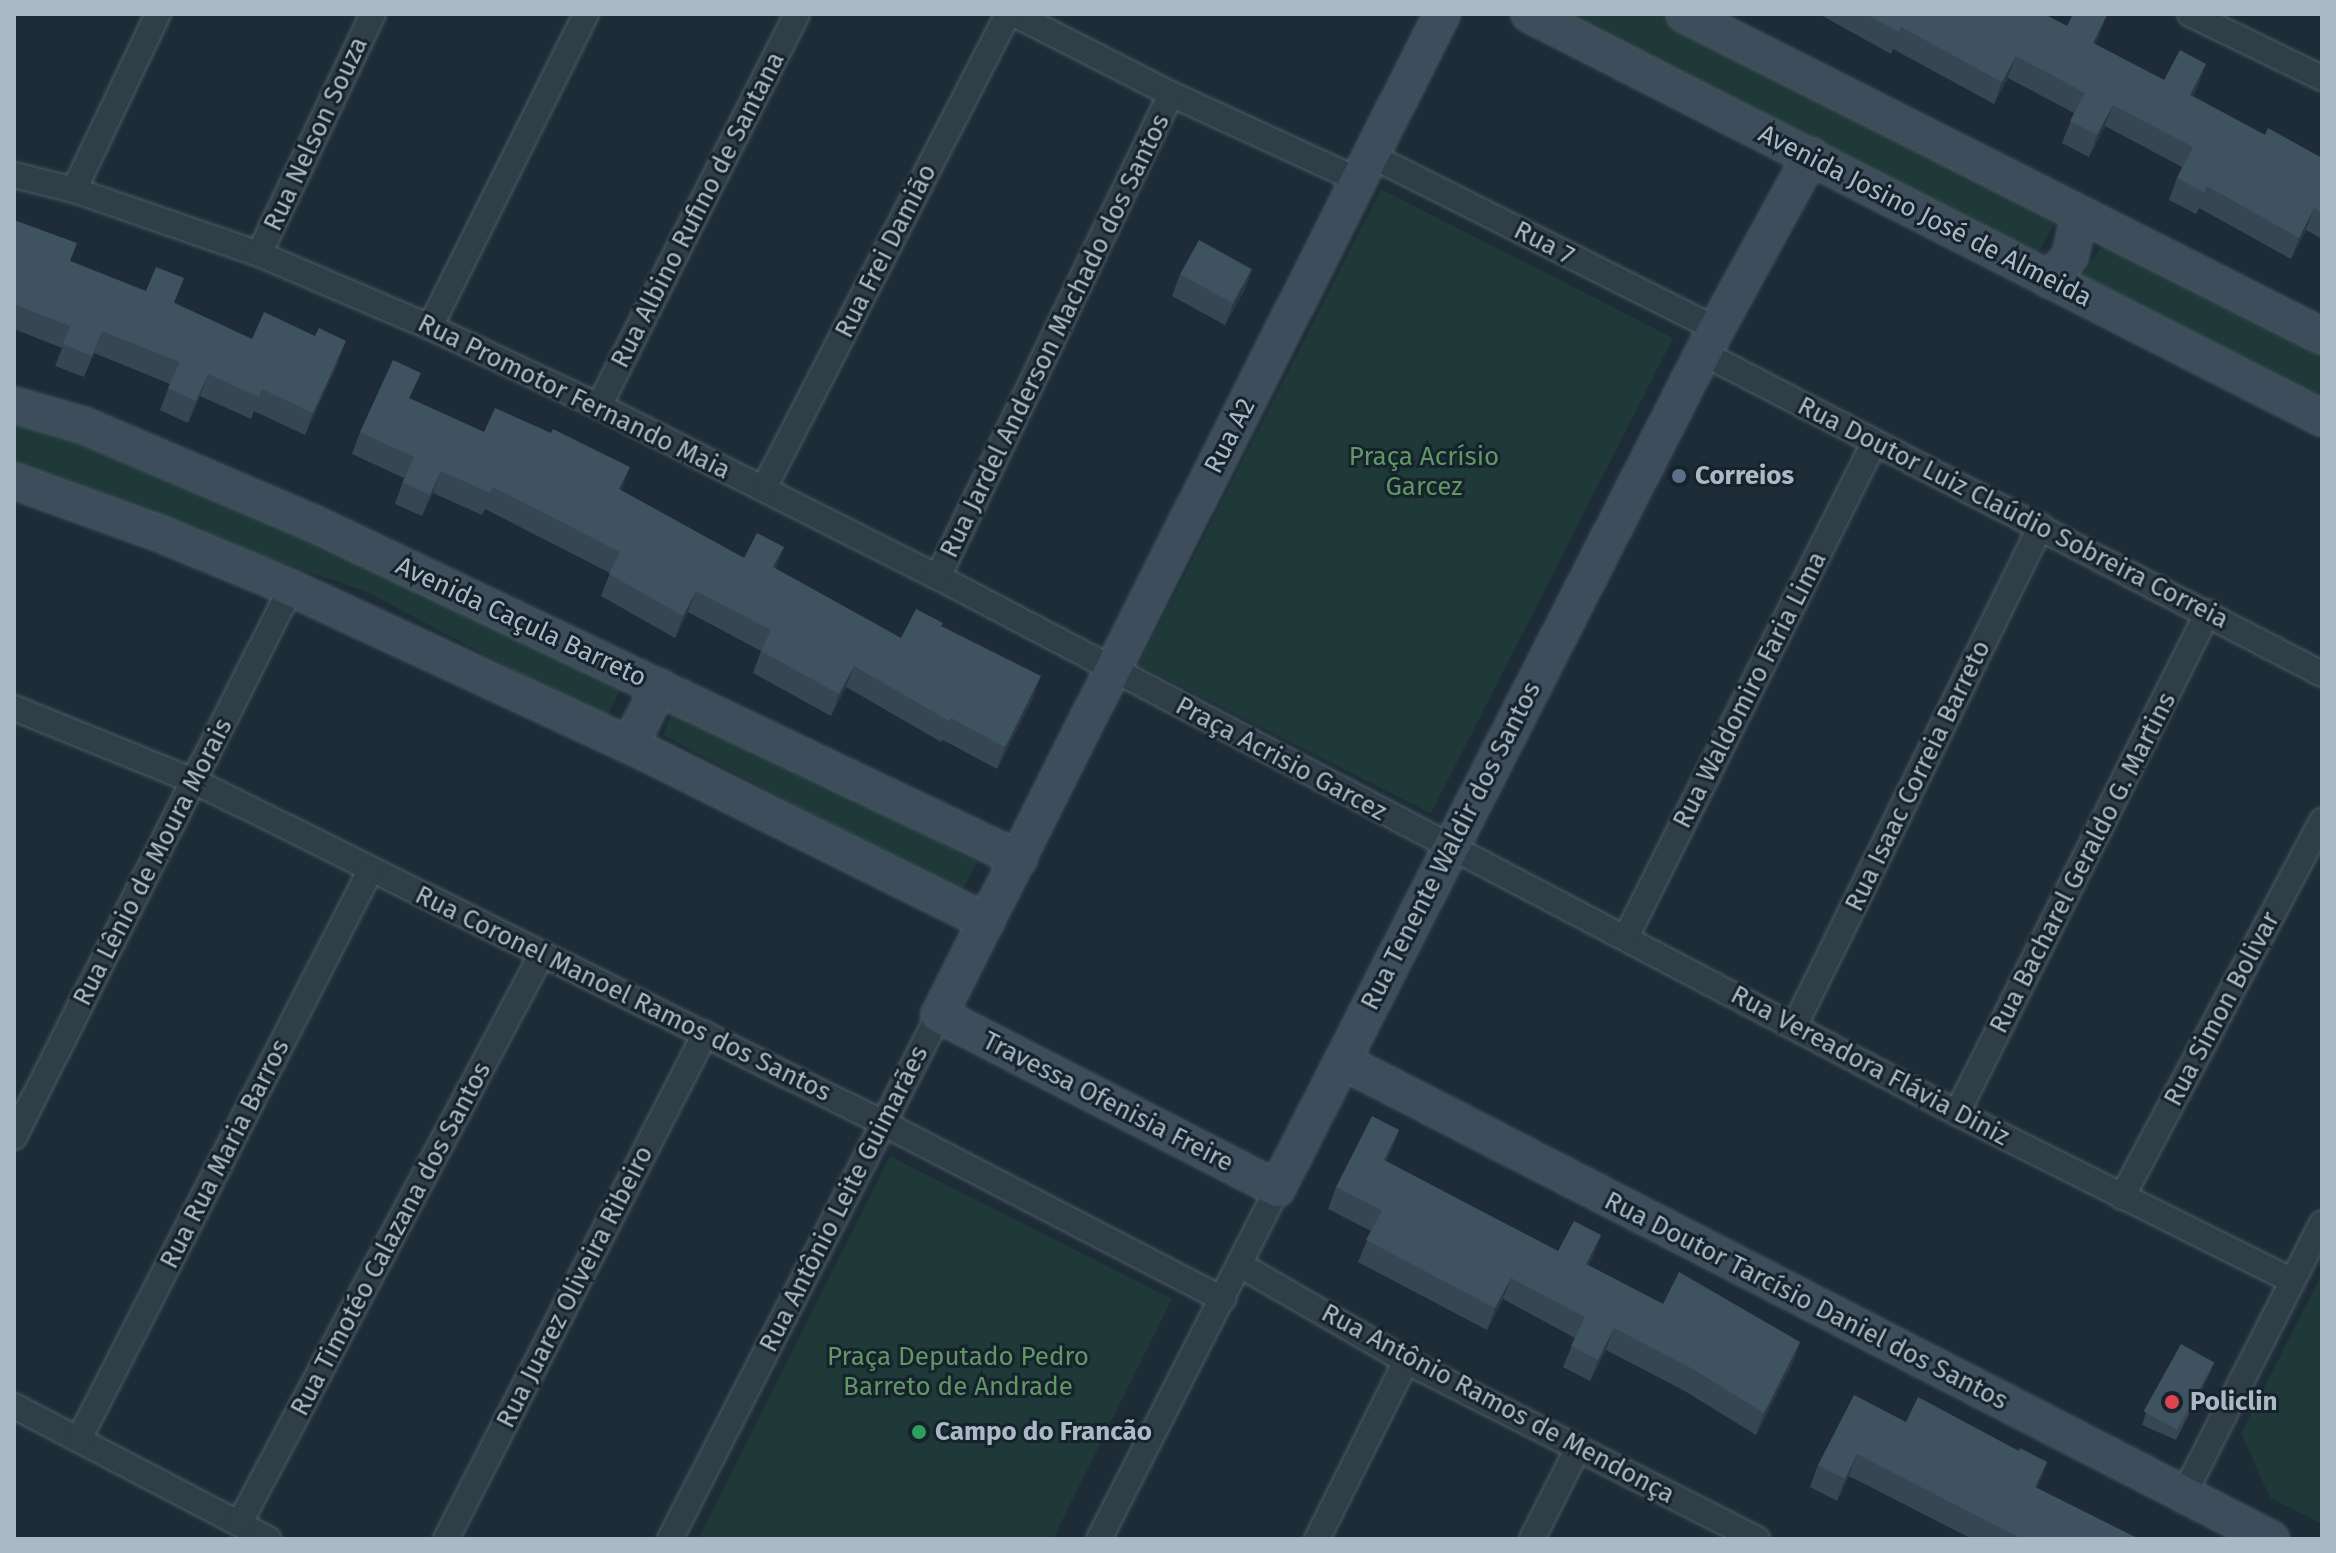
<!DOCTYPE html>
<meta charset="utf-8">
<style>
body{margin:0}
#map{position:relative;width:2336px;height:1553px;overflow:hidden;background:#1d2c37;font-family:"Fira Sans",sans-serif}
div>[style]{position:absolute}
.green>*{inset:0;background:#1f3838;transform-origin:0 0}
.roads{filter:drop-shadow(0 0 2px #4e5c66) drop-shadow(0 0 2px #4e5c66)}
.street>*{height:24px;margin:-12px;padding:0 12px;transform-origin:12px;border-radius:12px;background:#303e48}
.secondary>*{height:34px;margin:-17px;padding:0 17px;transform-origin:17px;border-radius:17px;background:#3e4d5b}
.wall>*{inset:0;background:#364753}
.shaded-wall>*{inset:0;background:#2c3943}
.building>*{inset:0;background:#3f5260;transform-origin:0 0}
.dots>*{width:22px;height:22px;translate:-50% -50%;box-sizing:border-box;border:4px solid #16232c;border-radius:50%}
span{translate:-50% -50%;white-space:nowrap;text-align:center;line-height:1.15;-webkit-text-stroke:6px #16232c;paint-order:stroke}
.street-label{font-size:26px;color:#aab9c5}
.park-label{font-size:26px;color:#609764}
.poi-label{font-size:26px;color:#aab9c5;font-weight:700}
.left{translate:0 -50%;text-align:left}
.frame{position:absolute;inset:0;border:16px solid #aab9c5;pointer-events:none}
</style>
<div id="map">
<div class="green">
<i style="clip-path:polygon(1562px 14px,1660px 14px,2059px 215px,2037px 255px)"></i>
<i style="left:1381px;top:189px;width:328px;height:534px;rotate:27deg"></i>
<i style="clip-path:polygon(2107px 237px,2322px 352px,2322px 400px,2083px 276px)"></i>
<i style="clip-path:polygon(14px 424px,73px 441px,351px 558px,624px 682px,606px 719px,367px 592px,14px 471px)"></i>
<i style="clip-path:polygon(674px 707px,977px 862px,961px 893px,663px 735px)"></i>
<i style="clip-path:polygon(890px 1156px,1172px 1299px,1053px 1539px,698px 1539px)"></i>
<i style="clip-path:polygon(2322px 1274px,2322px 1524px,2270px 1498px,2241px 1433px)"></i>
</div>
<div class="roads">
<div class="street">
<i style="left:1014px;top:14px;width:176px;rotate:27deg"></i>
<i style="left:1171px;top:94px;width:208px;rotate:24.7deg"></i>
<i style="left:2190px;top:14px;width:147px;rotate:25.9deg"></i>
<i style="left:1372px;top:156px;width:385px;rotate:26.7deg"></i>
<i style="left:14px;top:175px;width:62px;rotate:14deg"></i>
<i style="left:74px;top:190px;width:196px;rotate:19.1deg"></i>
<i style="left:259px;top:254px;width:186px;rotate:23.1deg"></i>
<i style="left:430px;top:327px;width:187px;rotate:25.1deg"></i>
<i style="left:599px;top:406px;width:380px;rotate:26.8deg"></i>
<i style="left:938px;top:577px;width:1151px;rotate:27.74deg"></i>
<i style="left:1957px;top:1113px;width:375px;rotate:26.6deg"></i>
<i style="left:74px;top:190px;width:195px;rotate:-64.5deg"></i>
<i style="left:259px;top:254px;width:266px;rotate:-64.6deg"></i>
<i style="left:430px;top:327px;width:350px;rotate:-63.5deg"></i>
<i style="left:1703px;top:353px;width:697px;rotate:27.41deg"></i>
<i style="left:599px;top:406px;width:439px;rotate:-63.2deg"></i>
<i style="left:764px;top:488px;width:533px;rotate:-62.76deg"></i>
<i style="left:938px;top:577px;width:536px;rotate:-64.25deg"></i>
<i style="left:14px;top:708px;width:194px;rotate:22.1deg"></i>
<i style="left:194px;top:781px;width:769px;rotate:26.4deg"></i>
<i style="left:883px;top:1123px;width:383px;rotate:27.4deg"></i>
<i style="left:1626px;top:937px;width:553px;rotate:-63.34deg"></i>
<i style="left:1795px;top:1025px;width:556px;rotate:-63.76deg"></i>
<i style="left:1957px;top:1113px;width:560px;rotate:-63.39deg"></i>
<i style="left:14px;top:1137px;width:615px;rotate:-63.23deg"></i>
<i style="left:2122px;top:1197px;width:426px;rotate:-62deg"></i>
<i style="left:1240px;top:1265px;width:192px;rotate:30deg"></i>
<i style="left:1406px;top:1361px;width:394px;rotate:26.9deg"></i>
<i style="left:14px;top:1406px;width:287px;rotate:27.6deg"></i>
<i style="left:79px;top:1439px;width:640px;rotate:-62.87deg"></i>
<i style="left:2183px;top:1496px;width:306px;rotate:-63deg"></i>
<i style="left:239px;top:1524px;width:646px;rotate:-62.01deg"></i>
<i style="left:446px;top:1539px;width:568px;rotate:-62.85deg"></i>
<i style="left:670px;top:1539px;width:589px;rotate:-62.83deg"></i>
<i style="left:1099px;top:1539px;width:393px;rotate:-63deg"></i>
<i style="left:1317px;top:1539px;width:199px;rotate:-63.4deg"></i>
<i style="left:1532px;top:1539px;width:102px;rotate:-63.2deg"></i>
</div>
<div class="secondary">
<i style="left:1442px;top:14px;width:1120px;rotate:116.68deg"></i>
<i style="left:939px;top:1015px;width:380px;rotate:27.2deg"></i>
<i style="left:1277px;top:1189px;width:938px;rotate:-63deg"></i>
<i style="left:1703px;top:353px;width:225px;rotate:-61.3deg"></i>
<i style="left:1529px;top:14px;width:890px;rotate:27deg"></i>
<i style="left:1684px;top:14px;width:715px;rotate:26.78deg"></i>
<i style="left:2049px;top:280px;width:31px;rotate:-48deg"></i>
<i style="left:2070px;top:257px;width:42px;rotate:-77.6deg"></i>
<i style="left:14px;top:405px;width:72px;rotate:16.2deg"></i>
<i style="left:83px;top:425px;width:250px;rotate:23.1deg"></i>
<i style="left:313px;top:523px;width:782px;rotate:25.45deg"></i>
<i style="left:14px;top:481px;width:151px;rotate:19.8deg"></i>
<i style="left:156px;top:532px;width:146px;rotate:22.5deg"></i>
<i style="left:291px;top:588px;width:374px;rotate:24.9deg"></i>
<i style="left:630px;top:745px;width:398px;rotate:26.4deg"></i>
<i style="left:630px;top:745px;width:65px;rotate:-63.4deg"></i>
<i style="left:1342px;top:1061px;width:1045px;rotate:27.23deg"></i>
</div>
</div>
<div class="wall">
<i style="clip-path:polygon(1819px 14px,2044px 14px,2067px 26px,2099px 36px,2095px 44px,2164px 80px,2198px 86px,2193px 96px,2265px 135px,2322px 158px,2322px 239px,2306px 230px,2291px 259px,2199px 208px,2196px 214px,2169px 200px,2177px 178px,2182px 167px,2105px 126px,2089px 157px,2062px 143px,2074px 113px,2008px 78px,1994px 104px,1893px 49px,1891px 54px)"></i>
<i style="clip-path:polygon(14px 220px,70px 261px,175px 303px,252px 339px,338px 363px,305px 435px,254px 411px,251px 419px,200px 396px,188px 423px,160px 410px,170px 384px,94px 353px,84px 377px,55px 366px,62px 348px,14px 329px)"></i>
<i style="clip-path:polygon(1252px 269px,1244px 291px,1225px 325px,1172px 296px,1180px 274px)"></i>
<i style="clip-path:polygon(411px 399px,484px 432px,622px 491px,744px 558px,776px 569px,901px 638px,942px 627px,1033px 698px,997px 769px,943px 740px,941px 742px,846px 687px,831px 716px,753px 673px,761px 651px,688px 612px,675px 638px,601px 596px,610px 573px,485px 509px,482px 515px,433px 493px,422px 516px,395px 504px,404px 478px,352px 454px,360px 432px)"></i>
<i style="clip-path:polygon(1399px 1130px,1386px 1161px,1483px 1212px,1558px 1251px,1601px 1235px,1588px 1265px,1663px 1304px,1800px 1342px,1792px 1364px,1756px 1435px,1683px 1390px,1606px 1350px,1590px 1381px,1563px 1367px,1575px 1338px,1503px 1299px,1487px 1330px,1358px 1262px,1371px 1231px,1328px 1209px,1336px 1187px)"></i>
<i style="clip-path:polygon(2214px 1362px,2210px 1374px,2176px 1440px,2142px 1425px,2146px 1413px)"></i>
<i style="clip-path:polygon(1906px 1422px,2019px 1451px,2047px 1462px,2037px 1488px,2139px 1539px,1972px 1539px,1849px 1476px,1837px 1501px,1810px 1487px,1818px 1465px)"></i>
</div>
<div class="shaded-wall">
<i style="clip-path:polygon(2107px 15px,2099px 36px,2085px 65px,2093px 43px)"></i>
<i style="clip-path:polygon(2016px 56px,2008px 78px,1994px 104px,2002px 82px)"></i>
<i style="clip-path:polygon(2206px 64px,2198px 86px,2182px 116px,2190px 95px)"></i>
<i style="clip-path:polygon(2113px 105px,2105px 126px,2089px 157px,2097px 135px)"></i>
<i style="clip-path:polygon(2314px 208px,2306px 230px,2291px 259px,2299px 238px)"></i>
<i style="clip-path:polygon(1252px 269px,1244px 291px,1225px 325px,1233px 304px)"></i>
<i style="clip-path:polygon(346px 341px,338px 363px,305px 435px,313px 413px)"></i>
<i style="clip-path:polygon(208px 374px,200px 396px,188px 423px,196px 401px)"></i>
<i style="clip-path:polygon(630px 467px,622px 489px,611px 511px,619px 489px)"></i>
<i style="clip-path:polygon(441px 471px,433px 493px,422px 516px,430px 495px)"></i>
<i style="clip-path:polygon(784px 547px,776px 569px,773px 567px)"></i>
<i style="clip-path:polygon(696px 591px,688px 612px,675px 638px,683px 616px)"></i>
<i style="clip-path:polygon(854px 666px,846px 687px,831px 716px,839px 694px)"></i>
<i style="clip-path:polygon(1041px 676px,1033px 698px,997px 769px,1005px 747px)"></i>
<i style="clip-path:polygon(1399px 1130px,1391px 1152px,1376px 1181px,1384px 1160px)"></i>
<i style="clip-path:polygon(1601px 1235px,1593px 1257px,1578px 1286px,1586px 1264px)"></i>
<i style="clip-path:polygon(1511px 1278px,1503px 1299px,1487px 1330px,1495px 1308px)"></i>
<i style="clip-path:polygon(1614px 1328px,1606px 1350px,1590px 1381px,1598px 1360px)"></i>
<i style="clip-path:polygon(1800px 1342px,1792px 1364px,1756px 1435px,1764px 1413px)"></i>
<i style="clip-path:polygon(2214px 1362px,2210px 1374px,2176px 1440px,2181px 1429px)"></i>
<i style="clip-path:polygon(1857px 1454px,1849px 1476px,1837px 1501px,1845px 1479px)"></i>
<i style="clip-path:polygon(2047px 1462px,2039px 1484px,2027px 1509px,2035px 1487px)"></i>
</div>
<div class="building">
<i style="clip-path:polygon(1866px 14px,2044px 14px,2067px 26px,2073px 14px,2106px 14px,2107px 15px,2093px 43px,2164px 80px,2180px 50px,2206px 64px,2190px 95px,2265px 135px,2268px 128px,2322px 158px,2322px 213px,2314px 208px,2299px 238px,2207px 186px,2204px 192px,2177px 178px,2193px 147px,2113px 105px,2097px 135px,2070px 121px,2085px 93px,2016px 56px,2002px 82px,1901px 27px,1899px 32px)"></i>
<i style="clip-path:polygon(14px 220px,77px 243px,70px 261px,146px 291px,156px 267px,184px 278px,174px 303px,252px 339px,264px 312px,315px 336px,319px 328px,346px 341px,313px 413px,262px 389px,259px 397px,208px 374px,196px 401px,168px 388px,180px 362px,102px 331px,92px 356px,63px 344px,70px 326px,14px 304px)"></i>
<i style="left:1199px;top:240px;width:60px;height:39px;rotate:29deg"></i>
<i style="clip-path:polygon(393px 360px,421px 373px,409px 398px,484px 432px,495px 408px,551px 433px,553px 429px,630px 467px,619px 489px,744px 558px,757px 533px,784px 547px,773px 567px,901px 638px,916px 609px,943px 623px,941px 626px,1041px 676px,1005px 747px,951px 718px,949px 721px,854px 666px,839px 694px,761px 651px,771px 630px,696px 591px,683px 616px,609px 574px,620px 552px,493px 487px,490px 493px,441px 471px,430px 495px,403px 482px,414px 457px,360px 432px)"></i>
<i style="clip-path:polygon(1372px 1116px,1399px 1130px,1384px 1160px,1483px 1212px,1558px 1251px,1574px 1221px,1601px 1235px,1586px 1264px,1663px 1304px,1679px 1272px,1800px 1342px,1764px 1413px,1691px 1368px,1614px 1328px,1598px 1360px,1571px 1346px,1585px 1317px,1511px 1278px,1495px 1308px,1366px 1240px,1382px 1210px,1336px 1187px)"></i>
<i style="left:2181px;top:1344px;width:38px;height:77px;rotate:29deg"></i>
<i style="clip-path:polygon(1854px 1395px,1906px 1422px,1918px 1397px,2019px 1451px,2020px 1448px,2047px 1462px,2035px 1487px,2139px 1539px,2022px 1539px,1857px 1454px,1845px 1479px,1818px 1465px)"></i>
</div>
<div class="dots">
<i style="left:1679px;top:476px;background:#5c6f8a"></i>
<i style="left:2172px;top:1402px;background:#e0444e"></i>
<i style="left:919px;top:1432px;background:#2e9e5b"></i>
</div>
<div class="street-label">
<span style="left:316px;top:134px;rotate:-65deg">Rua Nelson Souza</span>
<span style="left:698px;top:210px;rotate:-63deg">Rua Albino Rufino de Santana</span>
<span style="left:1925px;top:216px;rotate:27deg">Avenida Josino José de Almeida</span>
<span style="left:1544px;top:243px;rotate:27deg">Rua 7</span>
<span style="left:886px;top:251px;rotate:-63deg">Rua Frei Damião</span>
<span style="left:1055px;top:336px;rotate:-64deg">Rua Jardel Anderson Machado dos Santos</span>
<span style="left:574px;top:397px;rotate:26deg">Rua Promotor Fernando Maia</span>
<span style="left:1230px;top:436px;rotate:-63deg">Rua A2</span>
<span style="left:2013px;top:513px;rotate:27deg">Rua Doutor Luiz Claúdio Sobreira Correia</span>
<span style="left:521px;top:622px;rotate:25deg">Avenida Caçula Barreto</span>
<span style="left:1750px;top:690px;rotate:-63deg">Rua Waldomiro Faria Lima</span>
<span style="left:1281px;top:759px;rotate:28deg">Praça Acrisio Garcez</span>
<span style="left:1918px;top:776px;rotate:-64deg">Rua Isaac Correia Barreto</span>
<span style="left:1451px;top:846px;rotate:-63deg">Rua Tenente Waldir dos Santos</span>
<span style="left:153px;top:862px;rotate:-63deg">Rua Lênio de Moura Morais</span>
<span style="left:2083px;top:863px;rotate:-63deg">Rua Bacharel Geraldo G. Martins</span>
<span style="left:623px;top:994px;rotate:26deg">Rua Coronel Manoel Ramos dos Santos</span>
<span style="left:2222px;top:1009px;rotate:-62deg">Rua Simon Bolivar</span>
<span style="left:1870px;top:1066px;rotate:28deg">Rua Vereadora Flávia Diniz</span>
<span style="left:1108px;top:1102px;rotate:27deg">Travessa Ofenisia Freire</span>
<span style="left:225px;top:1154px;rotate:-63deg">Rua Rua Maria Barros</span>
<span style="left:844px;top:1199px;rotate:-63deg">Rua Antônio Leite Guimarães</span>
<span style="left:391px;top:1239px;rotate:-62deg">Rua Timotéo Calazana dos Santos</span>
<span style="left:575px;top:1287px;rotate:-63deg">Rua Juarez Oliveira Ribeiro</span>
<span style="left:1806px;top:1301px;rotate:27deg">Rua Doutor Tarcísio Daniel dos Santos</span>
<span style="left:1498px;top:1404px;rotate:28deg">Rua Antônio Ramos de Mendonça</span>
</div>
<div class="park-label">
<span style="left:1424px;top:472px">Praça Acrísio<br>Garcez</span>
<span style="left:958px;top:1372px">Praça Deputado Pedro<br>Barreto de Andrade</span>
</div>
<div class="poi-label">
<span class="left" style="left:1695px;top:476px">Correios</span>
<span class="left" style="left:2190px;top:1402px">Policlin</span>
<span class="left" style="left:935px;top:1432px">Campo do Francão</span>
</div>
<div class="frame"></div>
</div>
